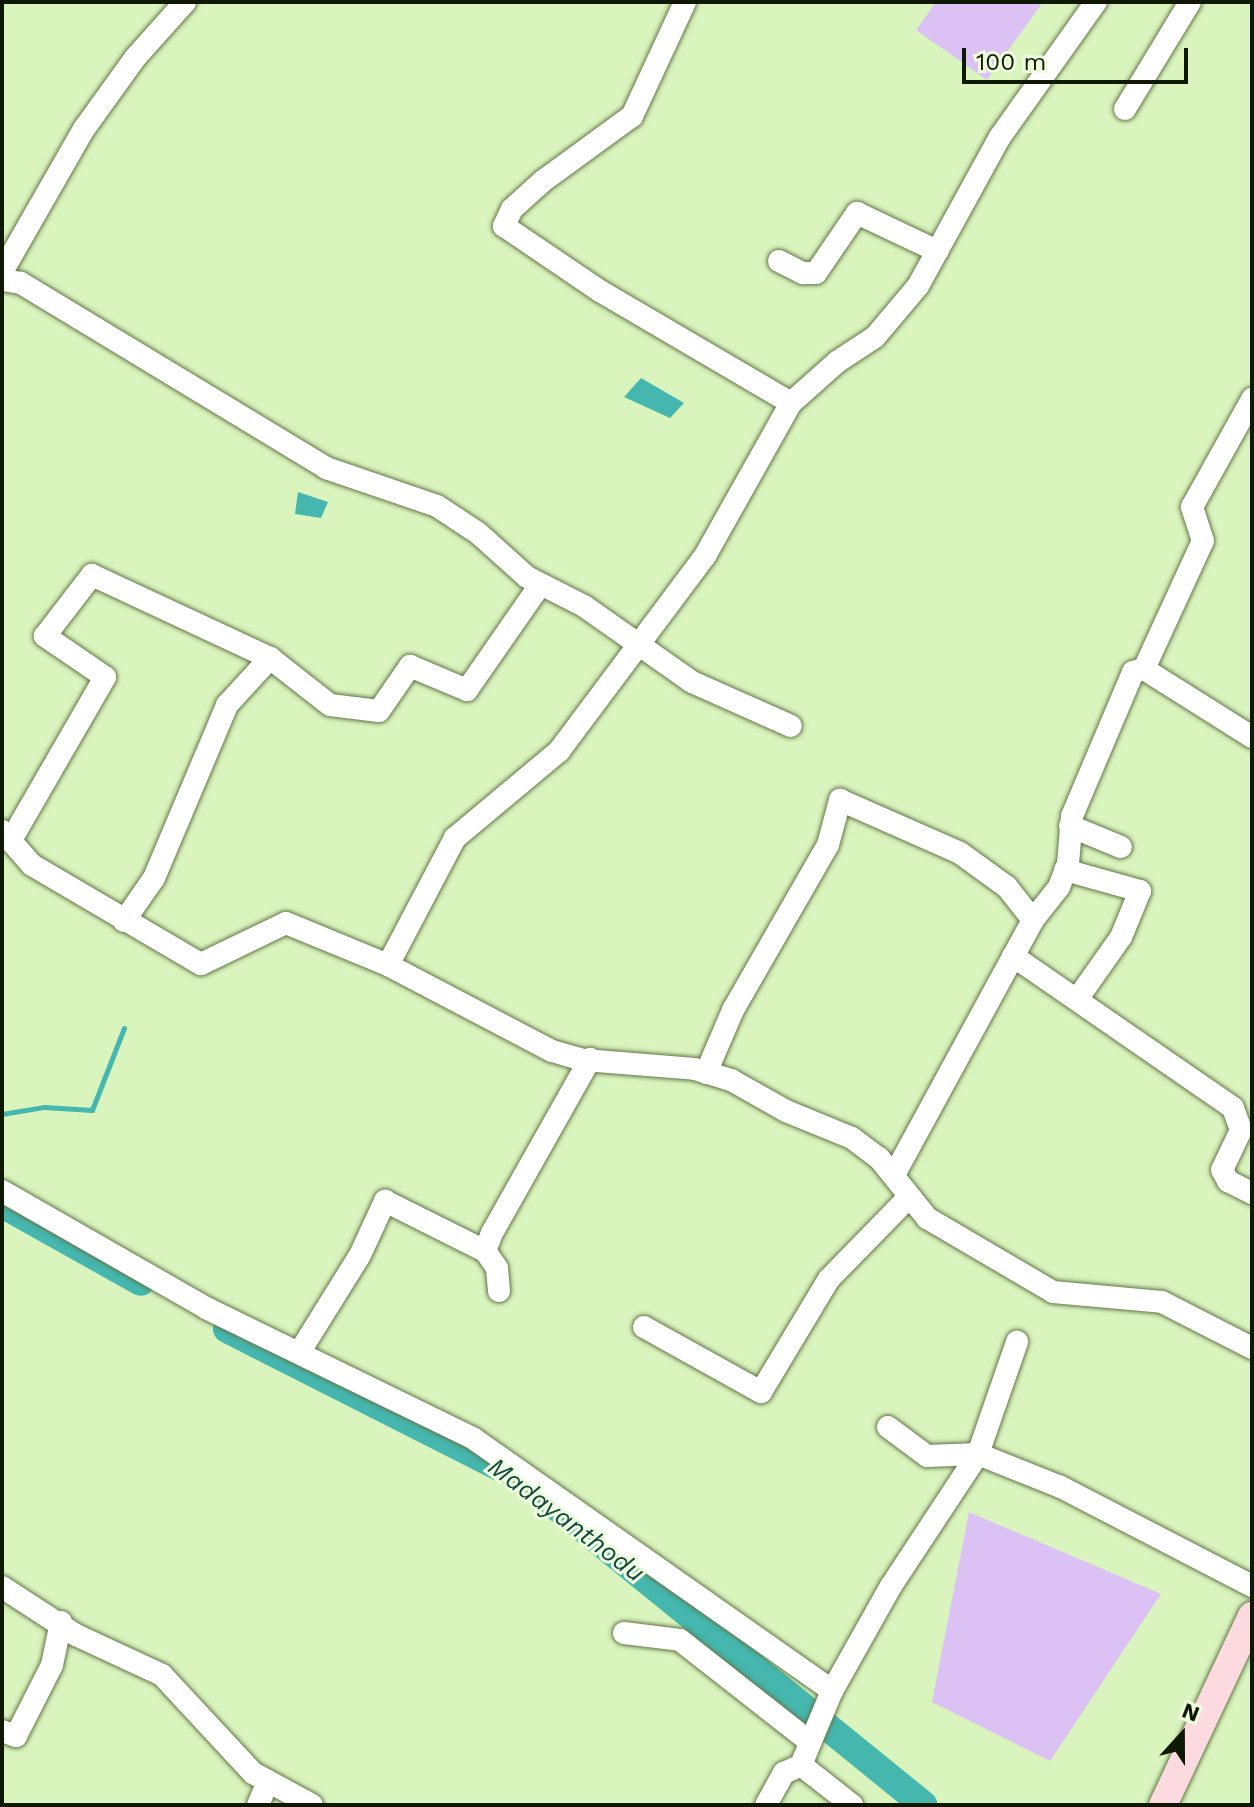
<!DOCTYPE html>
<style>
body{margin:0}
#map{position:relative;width:1254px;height:1807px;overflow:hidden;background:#daf4be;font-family:"Work Sans",sans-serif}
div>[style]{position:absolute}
.green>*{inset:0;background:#dcc1f4}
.water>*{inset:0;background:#45b7af}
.stream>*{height:5px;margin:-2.5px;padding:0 2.5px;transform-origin:2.5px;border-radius:2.5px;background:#45b7af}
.river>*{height:28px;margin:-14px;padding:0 14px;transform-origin:14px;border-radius:14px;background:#45b7af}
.roads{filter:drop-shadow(0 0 2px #617746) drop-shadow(0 0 2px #617746)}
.minor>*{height:22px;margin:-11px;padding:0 11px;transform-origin:11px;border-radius:11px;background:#fff}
.major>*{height:28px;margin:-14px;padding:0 14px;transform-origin:14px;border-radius:14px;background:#fddadf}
span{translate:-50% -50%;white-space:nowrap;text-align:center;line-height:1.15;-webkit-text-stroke:6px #eefddd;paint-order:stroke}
.water-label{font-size:26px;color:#134642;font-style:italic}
.frame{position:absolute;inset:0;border:4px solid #0f1805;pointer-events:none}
.north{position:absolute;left:1142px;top:1695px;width:80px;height:80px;-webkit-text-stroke:6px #eefddd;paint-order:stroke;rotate:21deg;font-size:22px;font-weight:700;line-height:32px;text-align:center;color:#0f1805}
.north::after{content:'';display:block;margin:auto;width:28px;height:36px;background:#0f1805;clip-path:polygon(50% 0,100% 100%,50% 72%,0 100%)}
.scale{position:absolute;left:962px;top:48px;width:226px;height:36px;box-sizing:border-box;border:4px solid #0f1805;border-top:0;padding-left:10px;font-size:24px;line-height:28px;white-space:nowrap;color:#0f1805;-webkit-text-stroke:6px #eefddd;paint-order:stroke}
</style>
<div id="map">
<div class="green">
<i style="clip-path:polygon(936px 2px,1043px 2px,987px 80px,916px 30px)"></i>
<i style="clip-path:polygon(969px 1512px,1161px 1594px,1050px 1761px,932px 1702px)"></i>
</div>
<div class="water">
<i style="clip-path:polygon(641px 378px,684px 403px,670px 418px,624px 397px)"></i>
<i style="clip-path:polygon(298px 492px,328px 502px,321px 518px,295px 514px)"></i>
</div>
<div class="stream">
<i style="left:2px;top:1114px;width:43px;rotate:-9.5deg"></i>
<i style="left:44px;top:1107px;width:48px;rotate:3.6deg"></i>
<i style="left:92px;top:1110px;width:88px;rotate:-68.7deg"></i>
</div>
<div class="river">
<i style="left:2px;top:1204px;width:159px;rotate:29.3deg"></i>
<i style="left:227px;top:1329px;width:309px;rotate:26.9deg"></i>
<i style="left:547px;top:1499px;width:485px;rotate:39.1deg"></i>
</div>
<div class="roads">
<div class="minor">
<i style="left:685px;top:2px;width:126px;rotate:114.9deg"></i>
<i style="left:632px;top:116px;width:110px;rotate:143.9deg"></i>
<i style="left:543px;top:181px;width:42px;rotate:137.9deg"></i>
<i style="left:512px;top:209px;width:19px;rotate:115deg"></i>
<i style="left:504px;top:226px;width:116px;rotate:34.1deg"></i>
<i style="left:600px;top:291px;width:221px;rotate:30.4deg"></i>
<i style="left:1125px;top:109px;width:125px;rotate:-58.7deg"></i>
<i style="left:779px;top:261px;width:27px;rotate:27deg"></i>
<i style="left:803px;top:273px;width:13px"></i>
<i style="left:816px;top:273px;width:73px;rotate:-55.7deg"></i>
<i style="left:857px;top:213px;width:89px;rotate:25.4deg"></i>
<i style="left:2px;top:272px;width:165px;rotate:-60.2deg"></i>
<i style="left:84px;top:129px;width:87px;rotate:-54.3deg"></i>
<i style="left:135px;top:58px;width:75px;rotate:-48.2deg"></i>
<i style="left:2px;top:280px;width:19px;rotate:9deg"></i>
<i style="left:21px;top:283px;width:357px;rotate:31.2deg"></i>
<i style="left:326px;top:468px;width:117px;rotate:18.9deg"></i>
<i style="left:437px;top:506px;width:49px;rotate:33.4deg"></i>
<i style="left:478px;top:533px;width:66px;rotate:41.9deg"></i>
<i style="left:527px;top:577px;width:64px;rotate:27deg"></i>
<i style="left:584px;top:606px;width:132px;rotate:35.1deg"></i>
<i style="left:692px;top:682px;width:108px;rotate:24deg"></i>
<i style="left:1144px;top:669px;width:141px;rotate:-65.3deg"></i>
<i style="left:1203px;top:541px;width:36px;rotate:-108deg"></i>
<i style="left:1192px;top:507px;width:124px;rotate:-60.9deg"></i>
<i style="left:1070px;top:826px;width:55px;rotate:22.4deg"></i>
<i style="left:2px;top:831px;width:45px;rotate:48.6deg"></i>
<i style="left:32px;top:865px;width:196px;rotate:30.4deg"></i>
<i style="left:201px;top:964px;width:94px;rotate:-25.8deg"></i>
<i style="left:286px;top:923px;width:110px;rotate:22.4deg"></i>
<i style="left:388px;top:965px;width:144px;rotate:-62.2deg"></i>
<i style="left:455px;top:838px;width:136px;rotate:-39.9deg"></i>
<i style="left:559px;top:751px;width:244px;rotate:-53.2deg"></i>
<i style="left:705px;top:556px;width:176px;rotate:-60.7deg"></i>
<i style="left:791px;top:403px;width:62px;rotate:-41.7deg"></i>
<i style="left:837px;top:362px;width:45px;rotate:-33.3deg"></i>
<i style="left:875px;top:337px;width:67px;rotate:-49.9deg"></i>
<i style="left:918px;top:286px;width:170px;rotate:-61.2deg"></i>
<i style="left:1000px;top:137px;width:166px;rotate:-54.6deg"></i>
<i style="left:11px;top:840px;width:188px;rotate:-60deg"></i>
<i style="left:105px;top:677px;width:73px;rotate:-145.7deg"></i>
<i style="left:45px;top:636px;width:77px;rotate:-52.4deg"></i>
<i style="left:92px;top:575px;width:196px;rotate:25deg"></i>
<i style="left:270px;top:658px;width:76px;rotate:38.1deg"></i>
<i style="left:330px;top:705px;width:49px;rotate:7deg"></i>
<i style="left:379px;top:711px;width:55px;rotate:-55.4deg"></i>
<i style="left:410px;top:666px;width:62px;rotate:22.8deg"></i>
<i style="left:467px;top:690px;width:128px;rotate:-55.2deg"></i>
<i style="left:1065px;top:870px;width:78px;rotate:15.6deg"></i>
<i style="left:1140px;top:891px;width:50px;rotate:112.4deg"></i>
<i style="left:1121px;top:937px;width:75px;rotate:125.2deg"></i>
<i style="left:124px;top:921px;width:52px;rotate:-55.1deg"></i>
<i style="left:154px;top:878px;width:188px;rotate:-67.1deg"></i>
<i style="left:227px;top:705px;width:64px;rotate:-47.5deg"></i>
<i style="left:1013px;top:956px;width:267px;rotate:34.6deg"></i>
<i style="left:1233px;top:1108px;width:23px;rotate:70deg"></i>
<i style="left:1241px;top:1130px;width:44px;rotate:115.4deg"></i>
<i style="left:1222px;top:1170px;width:13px;rotate:61deg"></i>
<i style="left:1228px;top:1181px;width:27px;rotate:27deg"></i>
<i style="left:388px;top:965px;width:185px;rotate:27.7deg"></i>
<i style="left:552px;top:1051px;width:33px;rotate:16deg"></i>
<i style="left:584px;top:1060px;width:111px;rotate:4.6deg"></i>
<i style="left:695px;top:1069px;width:38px;rotate:17deg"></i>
<i style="left:731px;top:1080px;width:63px;rotate:29.4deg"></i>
<i style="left:786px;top:1111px;width:71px;rotate:22.2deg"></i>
<i style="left:852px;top:1138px;width:34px;rotate:37deg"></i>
<i style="left:879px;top:1158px;width:77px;rotate:51.3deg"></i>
<i style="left:927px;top:1218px;width:146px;rotate:30.4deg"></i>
<i style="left:1053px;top:1292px;width:109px;rotate:5.2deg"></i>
<i style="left:1162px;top:1302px;width:101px;rotate:27.1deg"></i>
<i style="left:706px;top:1073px;width:69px;rotate:-66.8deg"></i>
<i style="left:733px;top:1010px;width:190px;rotate:-60.1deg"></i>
<i style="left:828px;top:845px;width:47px;rotate:-75.1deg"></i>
<i style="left:840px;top:800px;width:131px;rotate:23.8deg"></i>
<i style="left:960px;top:853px;width:58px;rotate:35.9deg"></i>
<i style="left:1007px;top:887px;width:42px;rotate:51.8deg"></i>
<i style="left:894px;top:1175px;width:290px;rotate:-61.4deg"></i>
<i style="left:1033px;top:920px;width:42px;rotate:-51.8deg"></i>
<i style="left:1059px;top:887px;width:25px;rotate:-69deg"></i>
<i style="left:1068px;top:864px;width:48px;rotate:-85.2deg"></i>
<i style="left:1072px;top:816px;width:156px;rotate:-67deg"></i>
<i style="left:1133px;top:672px;width:11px;rotate:-15deg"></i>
<i style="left:1144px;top:669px;width:128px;rotate:32.2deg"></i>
<i style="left:2px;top:1191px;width:235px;rotate:29.8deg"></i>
<i style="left:206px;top:1308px;width:298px;rotate:26deg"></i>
<i style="left:474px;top:1439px;width:438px;rotate:35.1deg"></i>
<i style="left:499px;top:1291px;width:23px;rotate:-95deg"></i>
<i style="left:497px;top:1268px;width:21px;rotate:-125deg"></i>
<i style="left:485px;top:1251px;width:19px;rotate:-69deg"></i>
<i style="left:492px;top:1233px;width:200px;rotate:-60.6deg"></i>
<i style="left:644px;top:1327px;width:134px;rotate:29.1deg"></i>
<i style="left:761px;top:1392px;width:132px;rotate:-59deg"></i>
<i style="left:829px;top:1279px;width:113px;rotate:-45.7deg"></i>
<i style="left:299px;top:1353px;width:115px;rotate:-58.1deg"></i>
<i style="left:360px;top:1255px;width:60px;rotate:-65.2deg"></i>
<i style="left:385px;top:1201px;width:112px;rotate:26.6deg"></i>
<i style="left:888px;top:1427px;width:49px;rotate:36.6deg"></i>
<i style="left:927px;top:1456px;width:51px;rotate:-2.2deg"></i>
<i style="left:978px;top:1454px;width:119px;rotate:-70.8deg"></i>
<i style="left:2px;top:1587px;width:88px;rotate:33deg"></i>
<i style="left:76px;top:1635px;width:95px;rotate:24.9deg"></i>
<i style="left:162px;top:1675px;width:134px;rotate:47.1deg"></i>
<i style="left:253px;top:1773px;width:67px;rotate:28.5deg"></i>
<i style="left:624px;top:1633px;width:56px;rotate:7.1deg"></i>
<i style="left:680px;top:1640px;width:165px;rotate:38.1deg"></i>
<i style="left:2px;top:1731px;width:15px;rotate:20deg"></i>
<i style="left:16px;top:1736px;width:80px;rotate:-63.1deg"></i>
<i style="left:52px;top:1665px;width:44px;rotate:-78.2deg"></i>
<i style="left:801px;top:1765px;width:80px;rotate:-67.3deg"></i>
<i style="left:832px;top:1691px;width:120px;rotate:-60.7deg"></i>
<i style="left:891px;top:1586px;width:158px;rotate:-56.6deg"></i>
<i style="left:978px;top:1454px;width:89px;rotate:21.7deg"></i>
<i style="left:1061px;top:1487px;width:215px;rotate:27.4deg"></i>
<i style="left:258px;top:1805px;width:26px;rotate:-67deg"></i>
<i style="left:766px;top:1805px;width:37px;rotate:-61deg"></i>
<i style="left:784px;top:1773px;width:19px;rotate:-25deg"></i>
<i style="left:801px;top:1765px;width:65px;rotate:38.1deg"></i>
</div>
<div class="major">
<i style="left:1163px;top:1805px;width:209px;rotate:-64.8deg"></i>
</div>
</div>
<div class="water-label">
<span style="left:566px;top:1520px;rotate:37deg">Madayanthodu</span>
</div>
<div class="frame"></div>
<div class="north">N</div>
<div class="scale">100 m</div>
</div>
